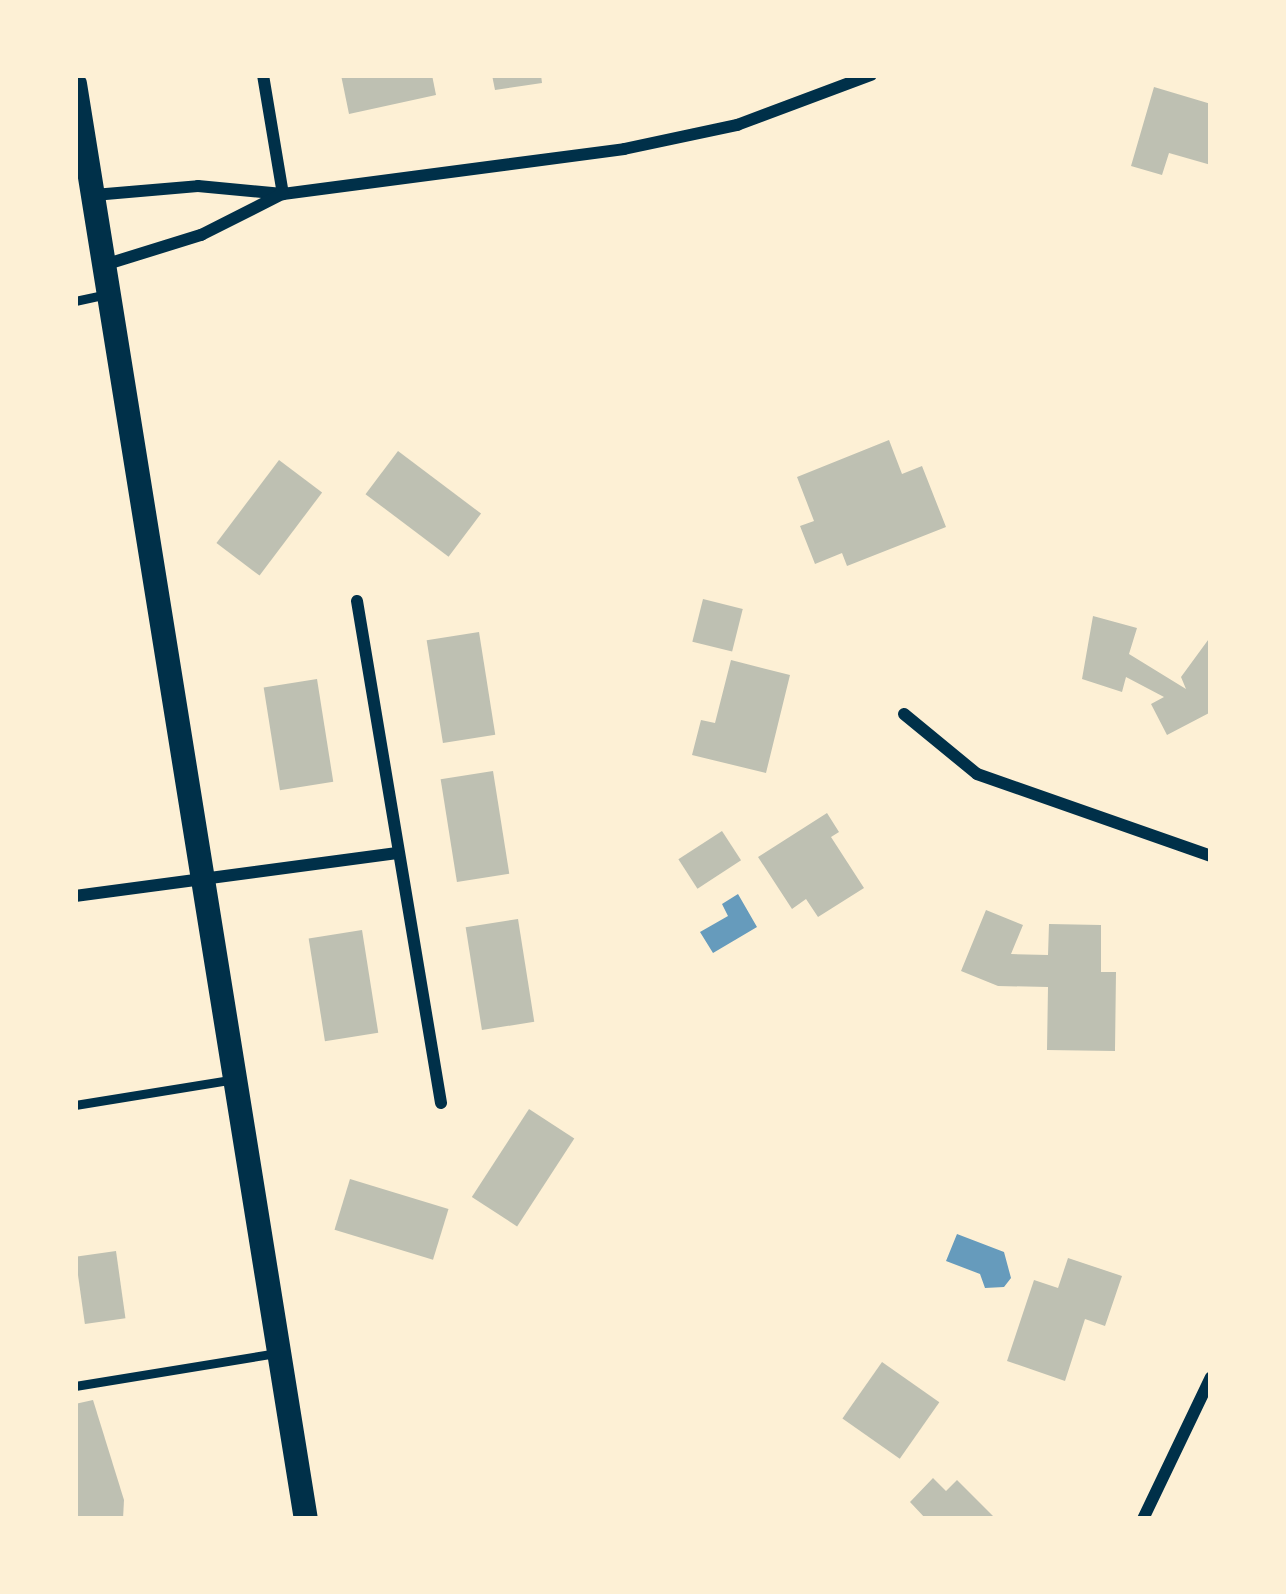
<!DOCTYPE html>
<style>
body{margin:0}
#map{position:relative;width:1286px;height:1594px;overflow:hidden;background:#fdf0d5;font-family:Overpass,sans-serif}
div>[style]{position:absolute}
.water>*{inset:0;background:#669bbc}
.building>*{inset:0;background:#bec0b2;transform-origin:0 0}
.service>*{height:9px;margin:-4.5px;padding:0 4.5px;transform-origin:4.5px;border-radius:4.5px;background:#003049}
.minor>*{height:12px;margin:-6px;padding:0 6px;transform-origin:6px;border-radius:6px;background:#003049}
.secondary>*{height:24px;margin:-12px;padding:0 12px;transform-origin:12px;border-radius:12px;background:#003049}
span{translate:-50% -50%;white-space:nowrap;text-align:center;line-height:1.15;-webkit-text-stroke:12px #fdf0d5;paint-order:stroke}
.frame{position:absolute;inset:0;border:78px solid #fdf0d5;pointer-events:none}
</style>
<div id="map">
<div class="water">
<i style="clip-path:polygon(738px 894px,757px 927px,713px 953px,700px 932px,728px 916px,722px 904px)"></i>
<i style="clip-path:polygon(957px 1234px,1004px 1252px,1011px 1278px,1004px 1287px,985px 1288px,980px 1274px,946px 1261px)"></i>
</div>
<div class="building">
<i style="clip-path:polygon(341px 75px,432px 75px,436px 95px,349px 114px)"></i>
<i style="clip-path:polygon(492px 75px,541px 75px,542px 83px,495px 90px)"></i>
<i style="clip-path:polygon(1154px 87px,1211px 104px,1211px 165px,1169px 153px,1162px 175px,1131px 166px)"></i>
<i style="clip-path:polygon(889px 440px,902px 474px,922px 466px,946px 527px,847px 566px,842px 553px,815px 564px,800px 526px,814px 521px,797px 477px)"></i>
<i style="left:398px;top:451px;width:104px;height:54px;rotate:37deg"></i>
<i style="left:279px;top:460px;width:54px;height:104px;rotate:37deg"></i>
<i style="left:703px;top:599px;width:41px;height:44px;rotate:14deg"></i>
<i style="clip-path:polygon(1093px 616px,1137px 628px,1129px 654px,1186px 689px,1181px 677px,1211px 636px,1211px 712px,1167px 735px,1151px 704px,1164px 697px,1126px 677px,1122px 692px,1082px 679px)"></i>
<i style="left:479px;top:632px;width:104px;height:53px;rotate:81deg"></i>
<i style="clip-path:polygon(731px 660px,790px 675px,766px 773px,692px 755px,701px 720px,715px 723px)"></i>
<i style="left:317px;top:679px;width:104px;height:54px;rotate:81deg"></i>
<i style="left:493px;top:771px;width:104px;height:53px;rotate:81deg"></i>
<i style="clip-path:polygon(827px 813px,839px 832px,831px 837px,864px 888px,818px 917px,806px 899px,792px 909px,758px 857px)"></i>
<i style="left:722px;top:831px;width:35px;height:52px;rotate:57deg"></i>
<i style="clip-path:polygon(986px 910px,1023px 925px,1011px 954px,1048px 955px,1049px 924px,1101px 925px,1101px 972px,1116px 972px,1115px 1051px,1047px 1050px,1048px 987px,998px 986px,961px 971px)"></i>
<i style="left:518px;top:919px;width:104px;height:53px;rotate:81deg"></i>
<i style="left:362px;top:930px;width:104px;height:54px;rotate:81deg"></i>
<i style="left:529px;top:1109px;width:54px;height:105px;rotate:33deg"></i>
<i style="left:350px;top:1179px;width:103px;height:53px;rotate:17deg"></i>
<i style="left:116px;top:1251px;width:68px;height:41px;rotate:82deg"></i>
<i style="clip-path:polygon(1068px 1258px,1122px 1276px,1105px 1326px,1085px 1319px,1065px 1381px,1007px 1361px,1034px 1280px,1058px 1288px)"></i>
<i style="left:882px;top:1362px;width:70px;height:69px;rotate:35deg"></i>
<i style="clip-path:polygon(93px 1400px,124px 1500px,123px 1519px,75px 1519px,75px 1404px)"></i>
<i style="clip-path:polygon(933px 1478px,946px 1491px,957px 1480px,996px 1519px,926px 1519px,910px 1502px)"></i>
</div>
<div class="service">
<i style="left:75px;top:301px;width:35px;rotate:-12deg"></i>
<i style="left:75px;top:1105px;width:157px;rotate:-9.2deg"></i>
<i style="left:75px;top:1386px;width:205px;rotate:-9.3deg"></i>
</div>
<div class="minor">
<i style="left:263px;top:75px;width:121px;rotate:80.5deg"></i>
<i style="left:94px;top:195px;width:104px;rotate:-4.9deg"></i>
<i style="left:198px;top:186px;width:85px;rotate:5.4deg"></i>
<i style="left:283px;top:194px;width:344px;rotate:-7.5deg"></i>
<i style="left:624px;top:149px;width:116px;rotate:-12deg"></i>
<i style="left:737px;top:125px;width:143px;rotate:-20.5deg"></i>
<i style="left:104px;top:265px;width:102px;rotate:-17.2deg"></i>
<i style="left:201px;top:235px;width:91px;rotate:-26.8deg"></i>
<i style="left:357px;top:601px;width:509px;rotate:80.5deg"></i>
<i style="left:904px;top:714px;width:94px;rotate:39.4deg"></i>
<i style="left:977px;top:774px;width:248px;rotate:19.3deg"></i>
<i style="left:75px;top:896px;width:325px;rotate:-7.6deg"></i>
<i style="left:1143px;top:1519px;width:157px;rotate:-64.4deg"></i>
</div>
<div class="secondary">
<i style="left:75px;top:84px;width:1453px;rotate:80.86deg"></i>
</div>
<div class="frame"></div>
</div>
